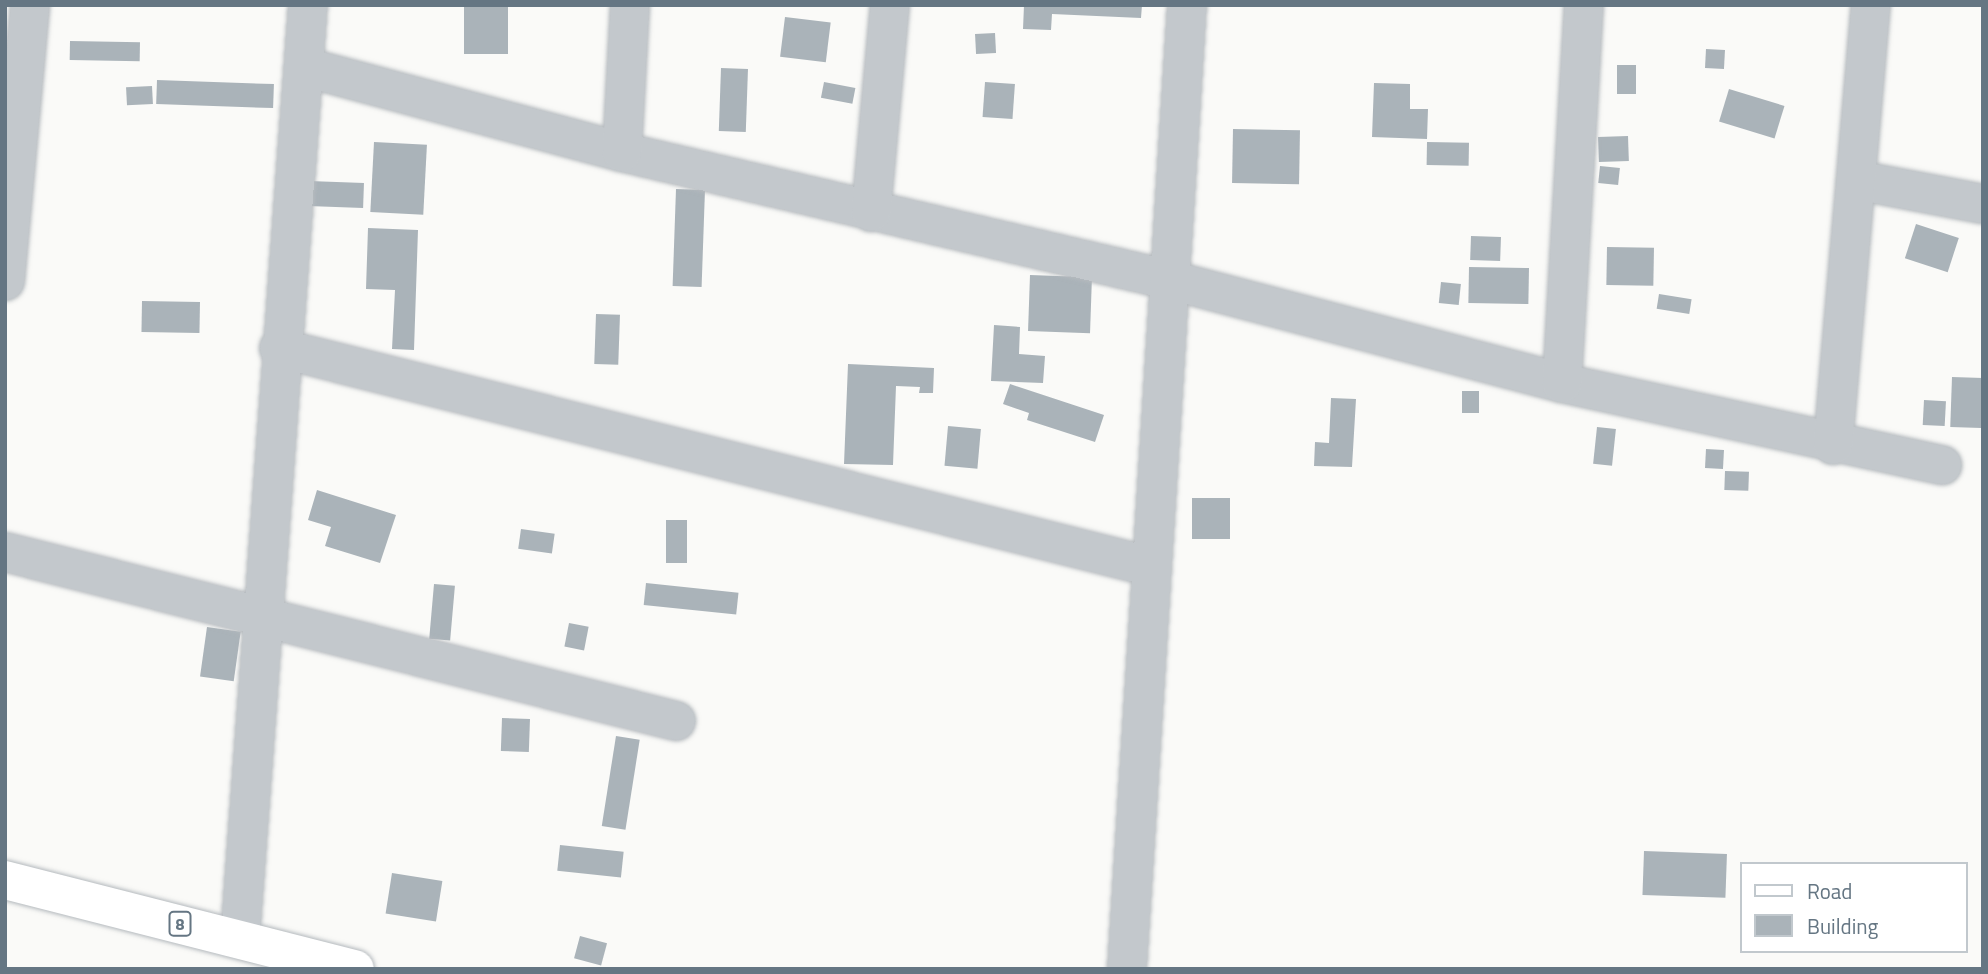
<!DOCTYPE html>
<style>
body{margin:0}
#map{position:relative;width:1988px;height:974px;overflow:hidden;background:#fafaf8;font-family:"Titillium Web",sans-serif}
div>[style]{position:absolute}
.building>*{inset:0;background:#aab3b9;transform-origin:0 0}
.roads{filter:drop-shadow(0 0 2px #b5babe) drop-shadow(0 0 2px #b5babe)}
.minor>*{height:38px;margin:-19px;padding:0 19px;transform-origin:19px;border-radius:19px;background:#c3c8cc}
.major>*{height:38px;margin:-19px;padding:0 19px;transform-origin:19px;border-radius:19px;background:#fff}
span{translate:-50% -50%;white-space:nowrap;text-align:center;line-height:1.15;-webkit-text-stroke:7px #fff;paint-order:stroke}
.shield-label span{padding:2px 5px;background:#fff;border:2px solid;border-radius:5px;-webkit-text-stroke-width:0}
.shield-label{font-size:16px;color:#657683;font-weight:700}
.frame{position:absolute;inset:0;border:7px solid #657683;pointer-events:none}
.legend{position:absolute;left:1740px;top:862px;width:228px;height:91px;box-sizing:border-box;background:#fff;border:2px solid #c1c8cd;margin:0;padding:9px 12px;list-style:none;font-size:21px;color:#657683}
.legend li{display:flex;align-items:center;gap:14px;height:35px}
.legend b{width:35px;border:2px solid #c1c8cd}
</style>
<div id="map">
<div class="building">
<i style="left:464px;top:5px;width:44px;height:49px"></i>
<i style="clip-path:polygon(1024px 5px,1142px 5px,1141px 18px,1052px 14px,1051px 30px,1023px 29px)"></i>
<i style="left:785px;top:17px;width:46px;height:40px;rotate:7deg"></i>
<i style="left:995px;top:33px;width:20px;height:20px;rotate:87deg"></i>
<i style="left:70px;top:41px;width:70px;height:19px;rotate:1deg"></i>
<i style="left:1706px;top:49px;width:19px;height:19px;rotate:3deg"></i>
<i style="left:1617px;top:65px;width:19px;height:29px"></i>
<i style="left:721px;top:68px;width:27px;height:63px;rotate:2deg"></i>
<i style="left:157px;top:80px;width:117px;height:24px;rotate:2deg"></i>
<i style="left:824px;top:82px;width:32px;height:16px;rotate:11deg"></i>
<i style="left:985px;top:82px;width:30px;height:35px;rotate:4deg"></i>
<i style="clip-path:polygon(1374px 83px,1410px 84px,1410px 109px,1428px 109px,1427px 139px,1372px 137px)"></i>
<i style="left:152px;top:86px;width:18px;height:26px;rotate:87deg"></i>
<i style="left:1729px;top:89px;width:58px;height:34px;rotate:17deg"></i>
<i style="left:1233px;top:129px;width:67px;height:54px;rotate:1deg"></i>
<i style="left:1628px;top:136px;width:25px;height:30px;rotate:88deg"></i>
<i style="left:374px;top:142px;width:53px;height:70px;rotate:3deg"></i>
<i style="left:1427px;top:142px;width:42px;height:23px;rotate:1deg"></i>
<i style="left:1600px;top:166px;width:20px;height:17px;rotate:6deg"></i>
<i style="left:309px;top:181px;width:55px;height:25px;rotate:2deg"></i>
<i style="left:676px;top:189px;width:29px;height:97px;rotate:2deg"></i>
<i style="left:1916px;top:224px;width:45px;height:36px;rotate:18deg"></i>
<i style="clip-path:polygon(368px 228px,418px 230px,414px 350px,392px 349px,395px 290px,366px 289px)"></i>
<i style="left:1471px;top:236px;width:30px;height:24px;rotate:2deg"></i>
<i style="left:1607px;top:247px;width:47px;height:38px;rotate:1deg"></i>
<i style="left:1469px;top:267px;width:60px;height:36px;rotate:1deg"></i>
<i style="left:1030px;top:275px;width:62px;height:56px;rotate:2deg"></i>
<i style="left:1441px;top:282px;width:20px;height:21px;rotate:6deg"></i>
<i style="left:1659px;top:294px;width:33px;height:15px;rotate:9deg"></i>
<i style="left:142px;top:301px;width:58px;height:31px;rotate:1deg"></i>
<i style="left:596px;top:314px;width:24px;height:50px;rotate:2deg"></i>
<i style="clip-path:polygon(994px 325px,1020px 327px,1019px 354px,1045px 356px,1043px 383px,991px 381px)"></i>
<i style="clip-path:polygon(848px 364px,934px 368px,933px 393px,919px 393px,920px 387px,896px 386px,893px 465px,844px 464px)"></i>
<i style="left:1952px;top:377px;width:31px;height:50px;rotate:2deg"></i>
<i style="clip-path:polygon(1010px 384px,1104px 415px,1095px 442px,1027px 420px,1029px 413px,1003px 404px)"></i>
<i style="left:1462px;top:391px;width:17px;height:22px"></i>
<i style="clip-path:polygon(1331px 398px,1356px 399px,1352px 467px,1314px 466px,1315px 442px,1329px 443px)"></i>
<i style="left:1924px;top:400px;width:22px;height:25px;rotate:3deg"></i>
<i style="left:948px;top:426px;width:33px;height:40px;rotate:5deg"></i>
<i style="left:1597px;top:427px;width:19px;height:37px;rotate:6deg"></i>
<i style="left:1706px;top:449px;width:18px;height:19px;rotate:3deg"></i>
<i style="left:1725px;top:471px;width:24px;height:19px;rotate:2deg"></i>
<i style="clip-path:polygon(317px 490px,396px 515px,380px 563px,325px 546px,331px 527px,308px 520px)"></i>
<i style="left:1192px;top:498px;width:38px;height:41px"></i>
<i style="left:666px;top:520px;width:21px;height:43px"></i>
<i style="left:521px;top:529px;width:34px;height:20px;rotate:8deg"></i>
<i style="left:646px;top:583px;width:93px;height:22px;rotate:6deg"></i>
<i style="left:434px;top:584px;width:21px;height:55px;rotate:5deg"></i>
<i style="left:569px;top:623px;width:20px;height:24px;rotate:11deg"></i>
<i style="left:207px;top:627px;width:34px;height:50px;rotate:8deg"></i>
<i style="left:502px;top:718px;width:28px;height:33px;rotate:2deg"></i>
<i style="left:616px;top:736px;width:24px;height:91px;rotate:9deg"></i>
<i style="left:560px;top:845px;width:64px;height:26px;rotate:6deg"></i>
<i style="left:1644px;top:851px;width:83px;height:44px;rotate:2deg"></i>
<i style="left:392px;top:873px;width:51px;height:41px;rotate:9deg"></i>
<i style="left:580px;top:936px;width:28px;height:23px;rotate:15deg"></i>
</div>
<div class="roads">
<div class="minor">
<i style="left:305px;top:67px;width:328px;rotate:15deg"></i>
<i style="left:622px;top:152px;width:563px;rotate:13.15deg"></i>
<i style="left:1170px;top:280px;width:405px;rotate:14.7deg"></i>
<i style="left:1562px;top:383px;width:389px;rotate:12.2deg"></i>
<i style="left:622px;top:152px;width:147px;rotate:-86.9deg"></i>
<i style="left:1856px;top:180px;width:129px;rotate:10.7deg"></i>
<i style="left:871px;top:212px;width:208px;rotate:-84.8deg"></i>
<i style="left:5px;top:281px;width:277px;rotate:-84.8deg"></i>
<i style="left:279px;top:348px;width:900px;rotate:14.08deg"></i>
<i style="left:1562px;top:383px;width:379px;rotate:-86.7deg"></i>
<i style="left:1833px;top:445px;width:442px;rotate:-85.1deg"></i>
<i style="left:5px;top:552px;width:692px;rotate:14.14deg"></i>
<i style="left:240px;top:939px;width:936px;rotate:-85.84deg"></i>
<i style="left:1127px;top:969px;width:966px;rotate:-86.44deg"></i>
</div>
<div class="major">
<i style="left:5px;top:880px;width:361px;rotate:14.3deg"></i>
</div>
</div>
<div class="shield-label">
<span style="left:180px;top:924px">8</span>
</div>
<div class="frame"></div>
<ul class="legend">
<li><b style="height:9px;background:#fff"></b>Road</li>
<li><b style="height:19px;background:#aab3b9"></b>Building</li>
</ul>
</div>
